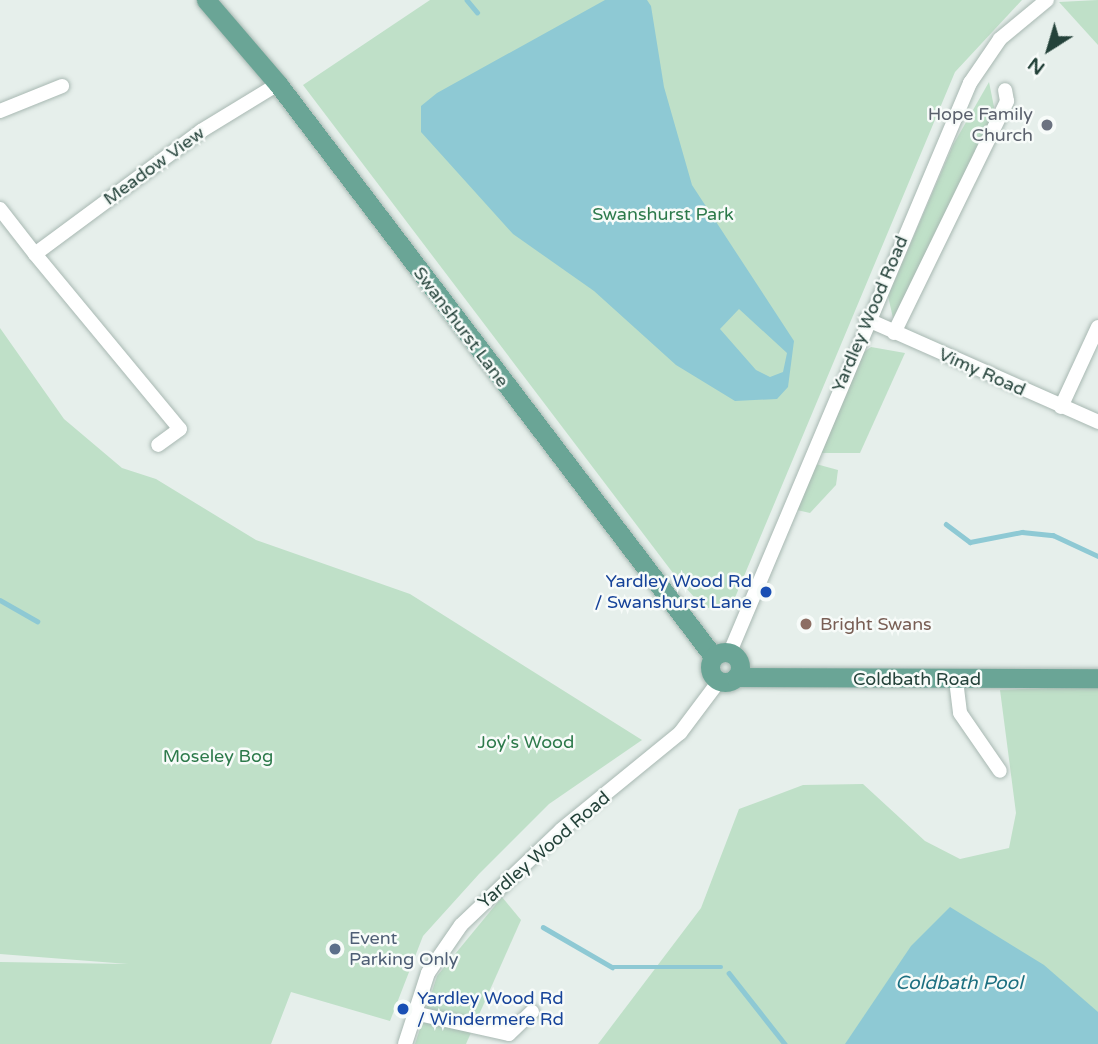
<!DOCTYPE html>
<style>
body{margin:0}
#map{position:relative;width:1098px;height:1044px;overflow:hidden;background:#e6efeb;font-family:"Varela Round",sans-serif}
div>[style]{position:absolute}
.green>*{inset:0;background:#bfe0c8}
.water>*{inset:0;background:#8ec9d4}
.stream>*{height:4.5px;margin:-2.25px;padding:0 2.25px;transform-origin:2.25px;border-radius:2.25px;background:#8ec9d4}
.roads{filter:drop-shadow(0 0 2px #a8b8b2) drop-shadow(0 0 2px #a8b8b2)}
.minor>*{height:14px;margin:-7px;padding:0 7px;transform-origin:7px;border-radius:7px;background:#fff}
.major>*{height:19px;margin:-9.5px;padding:0 9.5px;transform-origin:9.5px;border-radius:9.5px;background:#6aa596}
.major>.ring{margin:-9.5px;padding:0;box-sizing:content-box;background:none;border:19px solid #6aa596;border-radius:50%}
.dots>*{width:19px;height:19px;translate:-50% -50%;box-sizing:border-box;border:4px solid #f7fbf9;border-radius:50%}
span{translate:-50% -50%;white-space:nowrap;text-align:center;line-height:1.15;-webkit-text-stroke:5px #f7fbf9;paint-order:stroke}
.worship-label{font-size:18px;color:#5b616d}
.right{translate:-100% -50%;text-align:right}
.street-label{font-size:18px;color:#24423a}
.park-label{font-size:18px;color:#2d7a4b}
.transit-label{font-size:18px;color:#164399}
.left{translate:0 -50%;text-align:left}
.education-label{font-size:18px;color:#785e54}
.service-label{font-size:18px;color:#4e5e75}
.water-label{font-size:19px;color:#1c6f80;font-style:italic}
.north{position:absolute;left:1014px;top:14px;width:70px;height:70px;-webkit-text-stroke:5px #f7fbf9;paint-order:stroke;rotate:217deg;font-size:19px;font-weight:700;line-height:28px;text-align:center;color:#24423a}
.north::after{content:'';display:block;margin:auto;width:24px;height:32px;background:#24423a;clip-path:polygon(50% 0,100% 100%,50% 72%,0 100%)}
</style>
<div id="map">
<div class="green">
<i style="clip-path:polygon(430px 0,1022px 0,955px 72px,734px 600px,705px 609px,676px 577px,303px 85px)"></i>
<i style="clip-path:polygon(1098px 0,1098px 45px,1059px 2px)"></i>
<i style="clip-path:polygon(989px 82px,996px 117px,901px 315px,893px 318px,888px 296px,953px 145px)"></i>
<i style="clip-path:polygon(0 328px,64px 419px,122px 468px,156px 479px,256px 540px,410px 594px,642px 740px,549px 804px,479px 874px,423px 936px,390px 1021px,291px 992px,271px 1044px,0 1044px,0 962px,128px 964px,0 954px)"></i>
<i style="clip-path:polygon(871px 347px,905px 353px,860px 453px,820px 453px,860px 355px)"></i>
<i style="clip-path:polygon(816px 464px,838px 470px,836px 485px,810px 513px,797px 510px)"></i>
<i style="clip-path:polygon(1098px 686px,1098px 1044px,598px 1044px,701px 908px,739px 809px,803px 785px,863px 784px,925px 841px,960px 859px,1009px 848px,1016px 813px,1000px 690px)"></i>
<i style="clip-path:polygon(502px 897px,521px 920px,466px 1044px,415px 1044px,437px 976px)"></i>
</div>
<div class="water">
<i style="clip-path:polygon(evenodd,605px 0,647px 0,651px 6px,664px 87px,692px 185px,794px 341px,788px 387px,777px 399px,735px 401px,676px 365px,594px 291px,513px 234px,421px 132px,421px 106px,437px 93px,605px 0,739px 309px,787px 353px,783px 372px,770px 377px,756px 370px,720px 329px,739px 309px)"></i>
<i style="clip-path:polygon(950px 907px,1044px 965px,1098px 1012px,1098px 1044px,845px 1044px,911px 946px)"></i>
</div>
<div class="stream">
<i style="left:467px;top:0;width:16px;rotate:50deg"></i>
<i style="left:946px;top:524px;width:30px;rotate:37deg"></i>
<i style="left:970px;top:542px;width:53px;rotate:-10.9deg"></i>
<i style="left:1022px;top:532px;width:31px;rotate:6deg"></i>
<i style="left:1053px;top:535px;width:50px;rotate:25deg"></i>
<i style="left:0;top:600px;width:43px;rotate:29.6deg"></i>
<i style="left:543px;top:927px;width:80px;rotate:30.1deg"></i>
<i style="left:612px;top:967px;width:109px"></i>
<i style="left:729px;top:973px;width:90px;rotate:51.7deg"></i>
</div>
<div class="roads">
<div class="minor">
<i style="left:0;top:111px;width:67px;rotate:-22deg"></i>
<i style="left:0;top:209px;width:57px;rotate:52.1deg"></i>
<i style="left:35px;top:254px;width:207px;rotate:-36.5deg"></i>
<i style="left:201px;top:131px;width:90px;rotate:-31.4deg"></i>
<i style="left:35px;top:254px;width:227px;rotate:50.4deg"></i>
<i style="left:180px;top:429px;width:27px;rotate:144deg"></i>
<i style="left:866px;top:319px;width:254px;rotate:23.9deg"></i>
<i style="left:894px;top:333px;width:258px;rotate:-64deg"></i>
<i style="left:1007px;top:101px;width:11px;rotate:-100deg"></i>
<i style="left:1061px;top:407px;width:88px;rotate:-65.2deg"></i>
<i style="left:730px;top:652px;width:618px;rotate:-67.13deg"></i>
<i style="left:970px;top:83px;width:53px;rotate:-55.7deg"></i>
<i style="left:1000px;top:39px;width:61px;rotate:-39.7deg"></i>
<i style="left:956px;top:680px;width:33px;rotate:83deg"></i>
<i style="left:960px;top:713px;width:70px;rotate:55.4deg"></i>
<i style="left:414px;top:1013px;width:97px;rotate:12.5deg"></i>
<i style="left:509px;top:1034px;width:32px;rotate:-44deg"></i>
<i style="left:405px;top:1044px;width:75px;rotate:-72.1deg"></i>
<i style="left:428px;top:973px;width:58px;rotate:-55.5deg"></i>
<i style="left:461px;top:925px;width:138px;rotate:-43.5deg"></i>
<i style="left:561px;top:830px;width:154px;rotate:-39.2deg"></i>
<i style="left:680px;top:733px;width:65px;rotate:-53.1deg"></i>
</div>
<div class="major">
<i style="left:206px;top:0;width:111px;rotate:49.4deg"></i>
<i style="left:278px;top:84px;width:719px;rotate:52.75deg"></i>
<i class="ring" style="left:710px;top:652px;width:11px;height:11px"></i>
<i style="left:736px;top:677px;width:362px;rotate:0.2deg"></i>
</div>
</div>
<div class="dots">
<i style="left:1047px;top:125px;background:#6b7280"></i>
<i style="left:766px;top:592px;background:#1a4fb4"></i>
<i style="left:806px;top:624px;background:#8d6e63"></i>
<i style="left:335px;top:949px;background:#5c6f8a"></i>
<i style="left:403px;top:1009px;background:#1a4fb4"></i>
</div>
<div class="worship-label">
<span class="right" style="left:1033px;top:125px">Hope Family<br>Church</span>
</div>
<div class="street-label">
<span style="left:154px;top:166px;rotate:-36deg">Meadow View</span>
<span style="left:870px;top:314px;rotate:-67deg">Yardley Wood Road</span>
<span style="left:461px;top:327px;rotate:53deg">Swanshurst Lane</span>
<span style="left:982px;top:372px;rotate:24deg">Vimy Road</span>
<span style="left:917px;top:679px">Coldbath Road</span>
<span style="left:544px;top:850px;rotate:-41deg">Yardley Wood Road</span>
</div>
<div class="park-label">
<span style="left:663px;top:214px">Swanshurst Park</span>
<span style="left:526px;top:742px">Joy's Wood</span>
<span style="left:218px;top:756px">Moseley Bog</span>
</div>
<div class="transit-label">
<span class="right" style="left:752px;top:592px">Yardley Wood Rd<br>/ Swanshurst Lane</span>
<span class="left" style="left:417px;top:1009px">Yardley Wood Rd<br>/ Windermere Rd</span>
</div>
<div class="education-label">
<span class="left" style="left:820px;top:624px">Bright Swans</span>
</div>
<div class="service-label">
<span class="left" style="left:349px;top:949px">Event<br>Parking Only</span>
</div>
<div class="water-label">
<span style="left:959px;top:984px">Coldbath Pool</span>
</div>
<div class="north">N</div>
</div>
